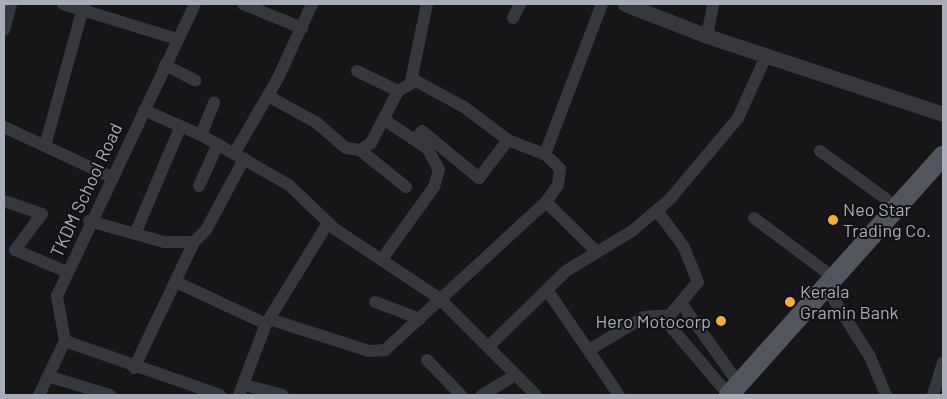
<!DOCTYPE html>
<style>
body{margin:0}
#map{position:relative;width:947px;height:399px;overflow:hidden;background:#161618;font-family:Barlow,sans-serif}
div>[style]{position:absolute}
.minor>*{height:12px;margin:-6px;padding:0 6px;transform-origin:6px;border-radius:6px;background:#37383d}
.tertiary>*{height:15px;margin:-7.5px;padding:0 7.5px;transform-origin:7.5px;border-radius:7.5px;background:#37383d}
.primary>*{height:20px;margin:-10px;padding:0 10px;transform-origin:10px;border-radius:10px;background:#53555c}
.dots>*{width:14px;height:14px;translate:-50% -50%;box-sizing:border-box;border:2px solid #111113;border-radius:50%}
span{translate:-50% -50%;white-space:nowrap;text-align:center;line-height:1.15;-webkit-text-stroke:4px #111113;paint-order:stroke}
.street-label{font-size:18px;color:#a8adb8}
.poi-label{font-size:18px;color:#a8adb8}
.left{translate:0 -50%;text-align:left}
.right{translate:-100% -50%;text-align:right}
.frame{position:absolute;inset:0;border:5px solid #a8adb8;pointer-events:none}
</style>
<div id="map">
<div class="minor">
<i style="left:63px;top:4px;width:119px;rotate:17.1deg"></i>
<i style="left:243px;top:4px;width:64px;rotate:22.1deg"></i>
<i style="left:513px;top:18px;width:16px;rotate:-63deg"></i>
<i style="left:4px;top:30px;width:27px;rotate:-75deg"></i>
<i style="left:707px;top:36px;width:33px;rotate:-79deg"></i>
<i style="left:165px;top:65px;width:34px;rotate:27deg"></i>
<i style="left:357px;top:71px;width:46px;rotate:26deg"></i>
<i style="left:411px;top:81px;width:79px;rotate:-78.3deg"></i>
<i style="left:268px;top:96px;width:56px;rotate:28.9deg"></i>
<i style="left:317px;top:123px;width:38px;rotate:41deg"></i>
<i style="left:346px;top:148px;width:14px;rotate:8deg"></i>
<i style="left:360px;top:150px;width:13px;rotate:-32deg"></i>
<i style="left:371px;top:143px;width:59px;rotate:-62.6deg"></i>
<i style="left:398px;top:91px;width:21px;rotate:-29deg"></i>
<i style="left:416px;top:81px;width:55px;rotate:28.4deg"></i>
<i style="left:464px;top:107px;width:55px;rotate:36.9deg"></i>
<i style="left:508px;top:140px;width:40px;rotate:21deg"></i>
<i style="left:545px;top:154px;width:21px;rotate:45deg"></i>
<i style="left:560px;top:169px;width:16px;rotate:97deg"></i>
<i style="left:558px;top:185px;width:21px;rotate:125deg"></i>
<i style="left:546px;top:202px;width:219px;rotate:137.4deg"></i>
<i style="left:385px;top:350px;width:16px;rotate:176deg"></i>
<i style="left:369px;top:351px;width:105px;rotate:-162.3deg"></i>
<i style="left:144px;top:110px;width:62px;rotate:23.7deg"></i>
<i style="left:201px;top:135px;width:101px;rotate:29.6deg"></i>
<i style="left:289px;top:185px;width:64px;rotate:43.7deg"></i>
<i style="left:335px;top:229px;width:125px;rotate:33.6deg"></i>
<i style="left:439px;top:298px;width:137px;rotate:45deg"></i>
<i style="left:4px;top:127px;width:118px;rotate:25deg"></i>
<i style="left:201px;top:135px;width:35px;rotate:-68deg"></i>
<i style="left:415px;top:140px;width:11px;rotate:-52deg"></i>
<i style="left:422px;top:131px;width:74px;rotate:39.5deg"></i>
<i style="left:479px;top:178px;width:48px;rotate:-52.7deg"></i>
<i style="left:45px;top:146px;width:147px;rotate:-74.6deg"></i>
<i style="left:360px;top:150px;width:59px;rotate:38.8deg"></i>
<i style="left:820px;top:151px;width:95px;rotate:36deg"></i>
<i style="left:234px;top:154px;width:88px;rotate:-59.9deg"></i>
<i style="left:278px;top:78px;width:81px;rotate:-65.3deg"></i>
<i style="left:545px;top:154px;width:160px;rotate:-69.2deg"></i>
<i style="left:199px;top:186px;width:46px;rotate:-65.7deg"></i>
<i style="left:4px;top:201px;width:40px;rotate:18.9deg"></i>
<i style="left:42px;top:214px;width:45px;rotate:126.9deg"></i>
<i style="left:15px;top:250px;width:56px;rotate:22.9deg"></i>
<i style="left:546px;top:202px;width:71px;rotate:44.4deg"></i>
<i style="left:754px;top:218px;width:99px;rotate:36.8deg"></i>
<i style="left:89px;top:221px;width:78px;rotate:15.6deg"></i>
<i style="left:164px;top:242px;width:30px"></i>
<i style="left:194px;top:242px;width:17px;rotate:-45deg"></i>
<i style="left:206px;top:230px;width:81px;rotate:-61.8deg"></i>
<i style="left:135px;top:234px;width:115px;rotate:-67deg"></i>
<i style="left:382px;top:259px;width:89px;rotate:-54.2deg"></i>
<i style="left:434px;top:187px;width:18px;rotate:-74deg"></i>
<i style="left:439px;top:170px;width:24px;rotate:-118deg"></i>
<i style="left:428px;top:149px;width:54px;rotate:-146.3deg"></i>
<i style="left:176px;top:282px;width:99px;rotate:25deg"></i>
<i style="left:826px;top:287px;width:83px;rotate:57.8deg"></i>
<i style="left:870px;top:357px;width:41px;rotate:67.2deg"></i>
<i style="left:547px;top:290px;width:127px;rotate:55.6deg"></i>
<i style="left:375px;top:302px;width:48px;rotate:20.7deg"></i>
<i style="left:681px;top:303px;width:100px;rotate:54.4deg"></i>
<i style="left:664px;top:319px;width:100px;rotate:49.5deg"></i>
<i style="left:65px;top:341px;width:164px;rotate:19.2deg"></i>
<i style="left:490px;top:345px;width:106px;rotate:-44.2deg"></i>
<i style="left:566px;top:271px;width:77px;rotate:-31.2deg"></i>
<i style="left:632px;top:231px;width:50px;rotate:-40.1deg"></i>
<i style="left:670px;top:199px;width:106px;rotate:-50deg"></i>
<i style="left:738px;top:118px;width:70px;rotate:-65.6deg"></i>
<i style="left:589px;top:350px;width:64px;rotate:-31deg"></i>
<i style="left:644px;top:317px;width:26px;rotate:-4deg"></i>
<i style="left:670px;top:315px;width:43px;rotate:-49.7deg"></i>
<i style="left:698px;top:282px;width:38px;rotate:-112deg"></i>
<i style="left:684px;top:247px;width:44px;rotate:-126.6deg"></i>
<i style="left:427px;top:360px;width:49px;rotate:45.8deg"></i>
<i style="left:134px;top:368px;width:140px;rotate:-64.5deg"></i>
<i style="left:51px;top:377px;width:62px;rotate:17deg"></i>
<i style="left:244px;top:385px;width:40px;rotate:14.4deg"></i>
<i style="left:39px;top:395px;width:60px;rotate:-64.3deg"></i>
<i style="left:65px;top:341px;width:46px;rotate:-100.1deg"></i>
<i style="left:57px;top:296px;width:323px;rotate:-64.7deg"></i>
<i style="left:239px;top:395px;width:76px;rotate:-69.2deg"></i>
<i style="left:266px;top:324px;width:119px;rotate:-58.5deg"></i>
<i style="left:482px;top:395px;width:39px;rotate:-31deg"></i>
<i style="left:933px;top:395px;width:34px;rotate:-73deg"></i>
</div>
<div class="tertiary">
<i style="left:625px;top:4px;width:88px;rotate:21.3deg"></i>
<i style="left:707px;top:36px;width:249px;rotate:18.3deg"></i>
</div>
<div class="primary">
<i style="left:729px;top:395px;width:321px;rotate:-48.2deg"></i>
</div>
<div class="dots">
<i style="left:833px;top:220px;background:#f2b134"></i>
<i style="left:790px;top:302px;background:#f2b134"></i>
<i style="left:721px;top:321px;background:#f2b134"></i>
</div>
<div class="street-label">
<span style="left:86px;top:190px;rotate:-65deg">TKDM School Road</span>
</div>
<div class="poi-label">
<span class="left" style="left:843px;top:220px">Neo Star<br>Trading Co.</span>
<span class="left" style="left:800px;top:302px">Kerala<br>Gramin Bank</span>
<span class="right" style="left:711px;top:321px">Hero Motocorp</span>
</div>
<div class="frame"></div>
</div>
